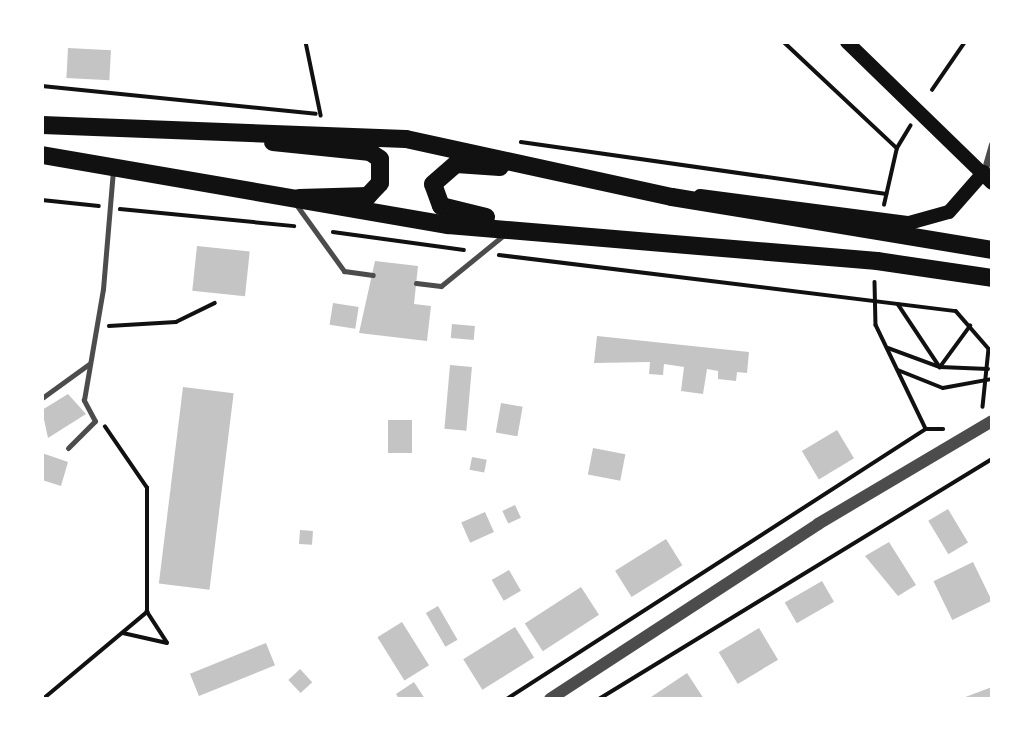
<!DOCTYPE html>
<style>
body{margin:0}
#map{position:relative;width:1034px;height:741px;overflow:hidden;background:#fff;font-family:"Fira Sans Condensed",sans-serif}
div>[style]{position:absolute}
.building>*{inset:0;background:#c4c4c4;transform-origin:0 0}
.path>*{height:3.5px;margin:-1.75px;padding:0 1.75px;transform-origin:1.75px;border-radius:1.75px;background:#111}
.service>*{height:5px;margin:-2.5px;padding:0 2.5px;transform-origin:2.5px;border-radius:2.5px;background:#4c4c4c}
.minor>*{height:7px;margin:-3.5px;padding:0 3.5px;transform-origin:3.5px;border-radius:3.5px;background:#4c4c4c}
.tertiary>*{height:12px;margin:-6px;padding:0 6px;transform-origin:6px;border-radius:6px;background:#4c4c4c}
.secondary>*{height:14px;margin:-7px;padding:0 7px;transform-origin:7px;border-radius:7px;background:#111}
.primary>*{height:18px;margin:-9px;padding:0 9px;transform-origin:9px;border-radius:9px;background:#111}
span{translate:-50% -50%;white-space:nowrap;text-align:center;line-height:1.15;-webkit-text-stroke:5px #fff;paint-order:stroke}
.frame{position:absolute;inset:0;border:44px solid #fff;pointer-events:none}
</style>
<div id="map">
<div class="building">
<i style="left:68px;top:48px;width:43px;height:30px;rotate:3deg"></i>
<i style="left:197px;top:246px;width:53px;height:45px;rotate:6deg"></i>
<i style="clip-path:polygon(375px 261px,418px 266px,414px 304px,431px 306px,427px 341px,359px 333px)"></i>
<i style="left:333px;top:303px;width:26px;height:22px;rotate:9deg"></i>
<i style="left:452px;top:324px;width:23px;height:14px;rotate:5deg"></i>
<i style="clip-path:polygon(597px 336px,749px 352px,747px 373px,737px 372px,736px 381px,718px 379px,718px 371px,707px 369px,703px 394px,681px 391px,684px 367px,664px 364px,663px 375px,649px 374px,650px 362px,594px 363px)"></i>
<i style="left:450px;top:365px;width:22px;height:64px;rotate:5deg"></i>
<i style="left:183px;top:387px;width:51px;height:198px;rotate:7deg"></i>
<i style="clip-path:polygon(68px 394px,86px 414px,48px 438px,42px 410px)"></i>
<i style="left:501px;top:403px;width:22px;height:30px;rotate:10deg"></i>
<i style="left:388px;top:420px;width:24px;height:33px"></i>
<i style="left:837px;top:430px;width:33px;height:41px;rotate:59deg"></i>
<i style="left:593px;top:448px;width:33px;height:27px;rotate:11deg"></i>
<i style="clip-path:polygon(42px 453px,68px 462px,61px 486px,42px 480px)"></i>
<i style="left:472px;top:457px;width:15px;height:13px;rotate:11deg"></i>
<i style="left:515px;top:505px;width:14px;height:14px;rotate:65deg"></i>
<i style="left:948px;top:509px;width:39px;height:23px;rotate:59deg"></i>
<i style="left:485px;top:512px;width:22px;height:26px;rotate:66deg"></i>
<i style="left:300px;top:530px;width:13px;height:14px;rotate:4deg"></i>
<i style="left:666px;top:539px;width:31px;height:60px;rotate:58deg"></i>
<i style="clip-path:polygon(889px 542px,916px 585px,898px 596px,865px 556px)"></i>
<i style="left:973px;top:562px;width:43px;height:44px;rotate:64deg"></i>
<i style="left:509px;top:570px;width:24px;height:20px;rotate:60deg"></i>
<i style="left:822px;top:581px;width:24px;height:43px;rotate:60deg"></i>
<i style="left:581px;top:587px;width:33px;height:67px;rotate:57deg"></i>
<i style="left:438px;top:606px;width:39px;height:14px;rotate:60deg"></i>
<i style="left:402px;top:622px;width:51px;height:29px;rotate:58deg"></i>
<i style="left:515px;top:627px;width:36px;height:61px;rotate:58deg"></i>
<i style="left:759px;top:628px;width:37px;height:47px;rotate:59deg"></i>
<i style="left:266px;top:643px;width:24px;height:82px;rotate:68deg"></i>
<i style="left:300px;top:669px;width:18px;height:16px;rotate:47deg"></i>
<i style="clip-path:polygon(687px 673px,704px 699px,648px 699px)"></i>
<i style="clip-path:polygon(414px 682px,425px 699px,399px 699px,396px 694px)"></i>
<i style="clip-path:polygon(992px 687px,992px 699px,960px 699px)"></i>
</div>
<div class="path">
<i style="left:306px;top:42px;width:75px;rotate:78.4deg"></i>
<i style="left:784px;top:42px;width:155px;rotate:43.2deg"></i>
<i style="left:42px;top:86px;width:275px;rotate:5.8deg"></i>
<i style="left:932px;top:90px;width:58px;rotate:-55.5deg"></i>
<i style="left:521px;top:142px;width:369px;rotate:8.1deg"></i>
<i style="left:42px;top:200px;width:57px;rotate:6deg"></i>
<i style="left:884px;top:205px;width:58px;rotate:-77.2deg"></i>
<i style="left:897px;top:148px;width:26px;rotate:-59deg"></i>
<i style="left:120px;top:209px;width:175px;rotate:5.6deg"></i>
<i style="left:333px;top:232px;width:132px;rotate:7.8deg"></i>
<i style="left:499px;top:255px;width:460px;rotate:7deg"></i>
<i style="left:956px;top:311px;width:50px;rotate:49deg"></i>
<i style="left:989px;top:349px;width:58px;rotate:95.9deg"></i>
<i style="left:875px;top:282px;width:43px;rotate:88.7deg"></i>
<i style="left:876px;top:325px;width:115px;rotate:64.3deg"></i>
<i style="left:898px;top:304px;width:76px;rotate:56.3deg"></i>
<i style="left:940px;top:367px;width:51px;rotate:-53.8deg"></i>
<i style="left:109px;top:326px;width:67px;rotate:-3.4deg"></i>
<i style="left:176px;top:322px;width:43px;rotate:-26deg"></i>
<i style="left:888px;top:348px;width:55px;rotate:20.1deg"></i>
<i style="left:940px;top:367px;width:48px;rotate:2.4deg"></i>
<i style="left:898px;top:370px;width:48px;rotate:21.8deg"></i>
<i style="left:943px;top:388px;width:50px;rotate:-10.4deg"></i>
<i style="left:123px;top:633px;width:45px;rotate:12.8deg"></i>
<i style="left:167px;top:643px;width:37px;rotate:-123deg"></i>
<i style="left:43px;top:699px;width:136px;rotate:-39.9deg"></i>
<i style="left:147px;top:612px;width:124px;rotate:-90deg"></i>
<i style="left:147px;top:488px;width:74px;rotate:-124.5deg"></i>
<i style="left:507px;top:699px;width:498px;rotate:-32.8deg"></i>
<i style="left:926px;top:429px;width:17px"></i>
<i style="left:599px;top:699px;width:460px;rotate:-31.4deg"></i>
</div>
<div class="service">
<i style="left:295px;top:203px;width:84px;rotate:54.2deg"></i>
<i style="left:344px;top:271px;width:29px;rotate:8deg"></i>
<i style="left:416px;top:283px;width:25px;rotate:7deg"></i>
<i style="left:441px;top:286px;width:82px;rotate:-39.1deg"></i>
<i style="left:42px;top:398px;width:58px;rotate:-35.9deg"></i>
<i style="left:68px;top:448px;width:38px;rotate:-45deg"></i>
<i style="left:95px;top:421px;width:24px;rotate:-118deg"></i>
<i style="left:84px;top:400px;width:113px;rotate:-80.3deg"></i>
<i style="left:103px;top:289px;width:119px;rotate:-85.2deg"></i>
</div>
<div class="minor">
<i style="left:984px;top:172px;width:29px;rotate:-74deg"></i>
</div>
<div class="tertiary">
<i style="left:550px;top:699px;width:320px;rotate:-33.1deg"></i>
<i style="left:818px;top:524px;width:202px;rotate:-30.6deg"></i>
</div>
<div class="secondary">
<i style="left:847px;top:42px;width:202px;rotate:44.2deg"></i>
<i style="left:700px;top:196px;width:211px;rotate:7.4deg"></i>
<i style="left:909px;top:223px;width:41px;rotate:-15.4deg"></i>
<i style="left:949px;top:212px;width:53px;rotate:-48.8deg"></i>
</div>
<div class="primary">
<i style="left:42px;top:125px;width:364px;rotate:2.2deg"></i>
<i style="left:406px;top:139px;width:272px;rotate:12.3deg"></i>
<i style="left:672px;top:197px;width:324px;rotate:9.4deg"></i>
<i style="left:273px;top:142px;width:98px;rotate:5.9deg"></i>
<i style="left:370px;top:152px;width:12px;rotate:35deg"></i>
<i style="left:380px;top:159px;width:24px;rotate:90deg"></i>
<i style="left:380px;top:183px;width:18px;rotate:133deg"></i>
<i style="left:368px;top:196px;width:69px;rotate:178.3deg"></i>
<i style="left:42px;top:155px;width:412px;rotate:9.8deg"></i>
<i style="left:448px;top:225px;width:431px;rotate:4.8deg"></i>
<i style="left:877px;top:261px;width:116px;rotate:8.4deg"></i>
<i style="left:486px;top:217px;width:46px;rotate:-166.3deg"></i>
<i style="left:441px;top:206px;width:23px;rotate:-110deg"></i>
<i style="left:433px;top:184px;width:30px;rotate:-41deg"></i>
<i style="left:456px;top:164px;width:44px;rotate:3.9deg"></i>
</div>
<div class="frame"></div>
</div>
